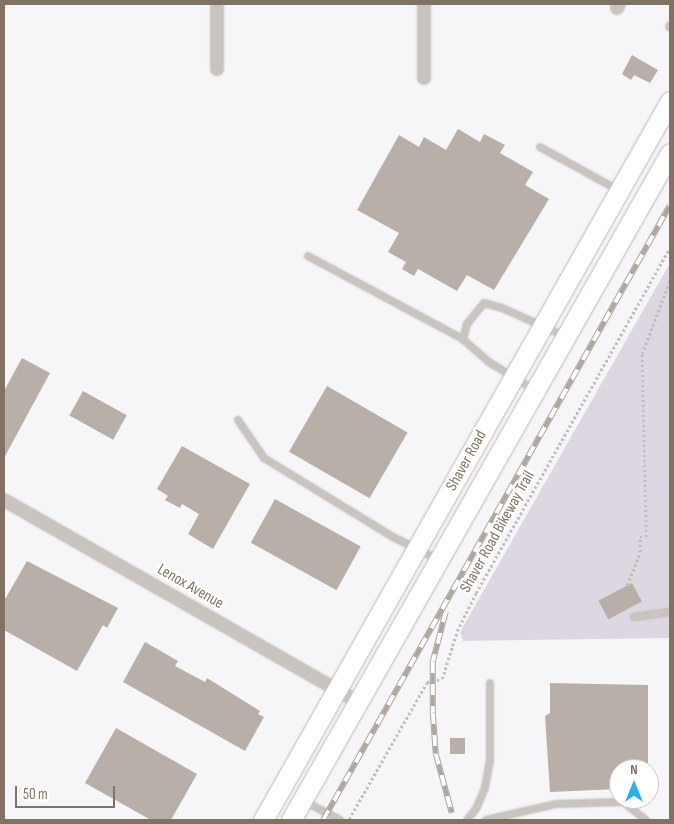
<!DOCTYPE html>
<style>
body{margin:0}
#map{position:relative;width:674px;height:824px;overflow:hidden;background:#f6f6f9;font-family:"Sofia Sans Condensed",sans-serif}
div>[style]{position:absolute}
.green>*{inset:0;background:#ddd7e1}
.building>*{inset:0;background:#b8afa9;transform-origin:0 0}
.path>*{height:2.5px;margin-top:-1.25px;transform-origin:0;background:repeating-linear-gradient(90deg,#c1bdba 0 2.5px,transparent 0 5px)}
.roads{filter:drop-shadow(0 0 1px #beb8b2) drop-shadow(0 0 1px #beb8b2)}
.service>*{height:6px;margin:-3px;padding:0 3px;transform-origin:3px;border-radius:3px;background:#c9c4c0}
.minor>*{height:12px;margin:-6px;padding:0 6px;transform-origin:6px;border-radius:6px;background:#c9c4c0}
.secondary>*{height:19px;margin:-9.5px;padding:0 9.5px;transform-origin:9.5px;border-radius:9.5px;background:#fff}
.rail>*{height:5.5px;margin-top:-2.75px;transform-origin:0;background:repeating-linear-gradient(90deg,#fff 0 11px,#aea69f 0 22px);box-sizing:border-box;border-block:1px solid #aea69f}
span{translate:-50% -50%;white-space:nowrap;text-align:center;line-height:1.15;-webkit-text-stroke:5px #fff;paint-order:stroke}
.street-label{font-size:16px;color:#827263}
.frame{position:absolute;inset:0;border:5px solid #827263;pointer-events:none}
.north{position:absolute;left:609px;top:759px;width:50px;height:50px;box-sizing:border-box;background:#fff;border:1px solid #cdc7c1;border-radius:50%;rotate:0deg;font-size:14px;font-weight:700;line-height:20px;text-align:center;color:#827263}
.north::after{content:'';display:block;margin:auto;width:18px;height:22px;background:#28b2e7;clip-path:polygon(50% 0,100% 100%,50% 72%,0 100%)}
.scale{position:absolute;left:15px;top:786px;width:100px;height:22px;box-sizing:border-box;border:2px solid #827263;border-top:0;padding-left:6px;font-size:15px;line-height:18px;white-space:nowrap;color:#827263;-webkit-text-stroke:4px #fff;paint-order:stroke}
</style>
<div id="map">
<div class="green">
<i style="clip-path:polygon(670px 263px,670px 638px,463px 641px,460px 632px)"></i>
</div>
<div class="building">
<i style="clip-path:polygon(632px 55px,658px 70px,650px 83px,634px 75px,631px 80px,622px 74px)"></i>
<i style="clip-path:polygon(458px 129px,480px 142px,484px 134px,505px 145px,500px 153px,533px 172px,525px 185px,549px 199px,494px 290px,467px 275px,457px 291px,418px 269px,414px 276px,402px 269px,406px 262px,388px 252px,399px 233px,357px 210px,399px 135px,419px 147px,424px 137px,446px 150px)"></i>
<i style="clip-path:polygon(22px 358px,50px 373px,4px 458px,4px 391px)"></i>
<i style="left:327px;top:386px;width:93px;height:76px;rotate:30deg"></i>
<i style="left:83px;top:391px;width:50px;height:28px;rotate:29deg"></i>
<i style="clip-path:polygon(182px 446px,250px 484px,213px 549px,188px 534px,199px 514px,182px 504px,180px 508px,165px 500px,168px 496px,157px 489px)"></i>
<i style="left:275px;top:499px;width:98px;height:50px;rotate:29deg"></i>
<i style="clip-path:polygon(27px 561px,118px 608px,107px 628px,103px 625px,77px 671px,4px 630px,4px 601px)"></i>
<i style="left:632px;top:583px;width:21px;height:38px;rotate:62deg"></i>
<i style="clip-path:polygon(145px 642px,178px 661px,175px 666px,205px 682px,207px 678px,260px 711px,258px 714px,264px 717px,245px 751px,123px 682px)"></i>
<i style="clip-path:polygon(550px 683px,648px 685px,648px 769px,619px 769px,619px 789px,550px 792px,545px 716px,550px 713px)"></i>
<i style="clip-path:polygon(116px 728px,197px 774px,171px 820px,151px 820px,85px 783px)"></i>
<i style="left:450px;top:738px;width:15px;height:16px"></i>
</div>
<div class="path">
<i style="left:627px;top:585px;width:35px;rotate:-68deg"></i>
<i style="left:640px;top:552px;width:15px;rotate:-90deg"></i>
<i style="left:640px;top:537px;width:6px"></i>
<i style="left:646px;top:537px;width:183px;rotate:-91.3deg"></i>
<i style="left:642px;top:354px;width:79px;rotate:-69.3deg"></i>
<i style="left:349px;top:819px;width:158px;rotate:-60.3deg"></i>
<i style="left:427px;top:682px;width:15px;rotate:-11deg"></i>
<i style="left:442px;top:679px;width:50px;rotate:-72.6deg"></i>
<i style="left:457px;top:631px;width:42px;rotate:-63.4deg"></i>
<i style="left:476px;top:593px;width:396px;rotate:-60.7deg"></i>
</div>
<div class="roads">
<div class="service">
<i style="left:669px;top:27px;width:2px;rotate:-63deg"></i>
<i style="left:540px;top:147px;width:89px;rotate:28.9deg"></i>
<i style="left:308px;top:256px;width:176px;rotate:28.2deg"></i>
<i style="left:533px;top:389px;width:52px;rotate:-148.5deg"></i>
<i style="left:489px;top:362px;width:35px;rotate:-139deg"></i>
<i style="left:463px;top:339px;width:16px;rotate:-75deg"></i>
<i style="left:467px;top:324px;width:27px;rotate:-51deg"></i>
<i style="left:484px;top:303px;width:19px;rotate:16deg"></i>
<i style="left:502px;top:308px;width:67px;rotate:23.9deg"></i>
<i style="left:238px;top:420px;width:46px;rotate:55.6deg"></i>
<i style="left:264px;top:458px;width:151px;rotate:31.5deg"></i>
<i style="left:393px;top:537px;width:49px;rotate:26.6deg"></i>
<i style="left:634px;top:617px;width:36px;rotate:-8deg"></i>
<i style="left:304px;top:801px;width:41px;rotate:27.8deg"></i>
<i style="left:467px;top:820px;width:14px;rotate:-51deg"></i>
<i style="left:476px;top:809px;width:23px;rotate:-67deg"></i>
<i style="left:485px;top:788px;width:27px;rotate:-80deg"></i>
<i style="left:490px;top:761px;width:78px;rotate:-90deg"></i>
<i style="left:486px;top:820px;width:72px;rotate:-12.9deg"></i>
<i style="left:556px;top:804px;width:67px;rotate:-1.7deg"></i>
<i style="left:623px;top:802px;width:29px;rotate:38deg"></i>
</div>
<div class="minor">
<i style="left:424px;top:4px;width:74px;rotate:90deg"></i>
<i style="left:617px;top:8px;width:4px;rotate:-63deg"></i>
<i style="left:217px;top:69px;width:65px;rotate:-90deg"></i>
<i style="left:4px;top:500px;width:410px;rotate:29.7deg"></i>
</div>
<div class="secondary">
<i style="left:263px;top:820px;width:826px;rotate:-60.49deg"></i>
<i style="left:291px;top:820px;width:767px;rotate:-60.39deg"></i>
</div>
</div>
<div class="rail">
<i style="left:446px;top:612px;width:52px;rotate:104.6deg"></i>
<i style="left:433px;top:662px;width:51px;rotate:90deg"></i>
<i style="left:433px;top:713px;width:41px;rotate:85.8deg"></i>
<i style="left:436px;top:754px;width:61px;rotate:74.8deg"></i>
<i style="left:323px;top:820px;width:706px;rotate:-60.57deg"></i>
</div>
<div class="street-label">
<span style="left:467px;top:461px;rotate:-61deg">Shaver Road</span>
<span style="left:498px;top:532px;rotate:-61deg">Shaver Road Bikeway Trail</span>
<span style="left:190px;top:587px;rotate:30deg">Lenox Avenue</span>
</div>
<div class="frame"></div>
<div class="north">N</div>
<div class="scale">50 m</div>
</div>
